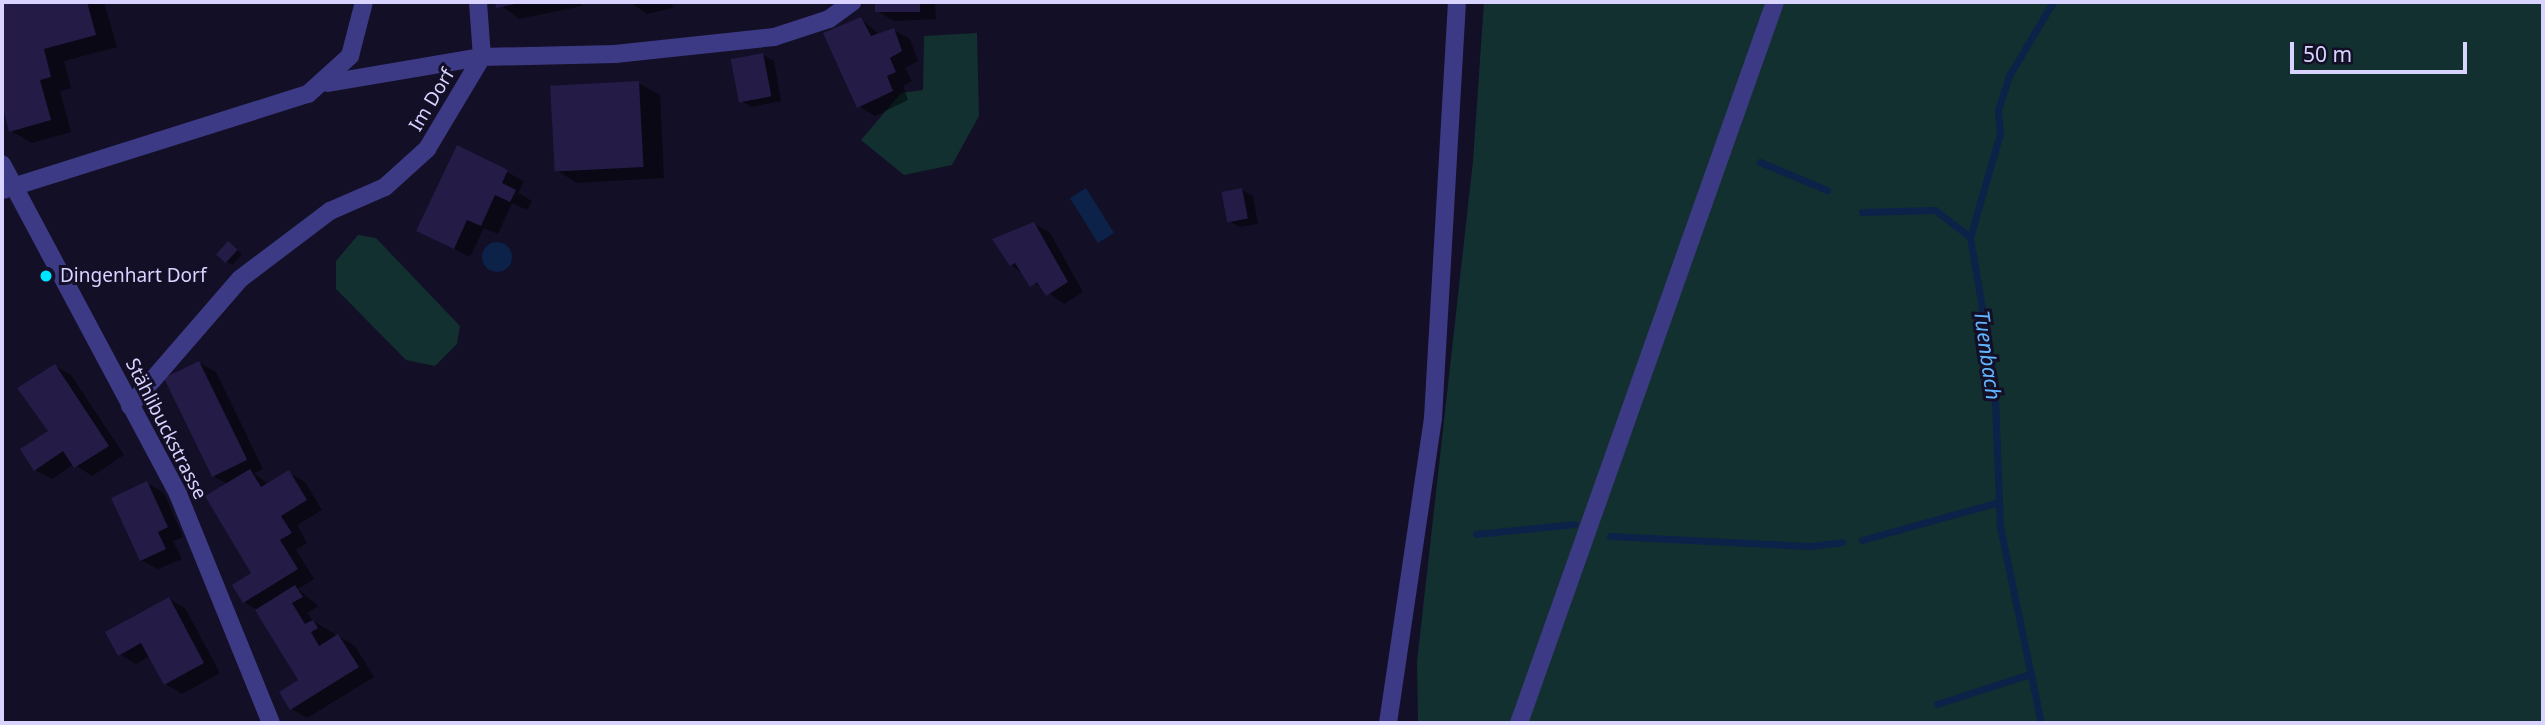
<!DOCTYPE html>
<meta charset="utf-8">
<style>
body{margin:0}
#map{position:relative;width:2545px;height:725px;overflow:hidden;background:#130f26;font-family:"Noto Sans",sans-serif}
div>[style]{position:absolute}
.green>*{inset:0;background:#12302f}
.water>*{inset:0;background:#0c2248;transform-origin:0 0}
.round{border-radius:50%}
.shadow>*{inset:0;background:#0007}
.stream>*{height:7px;margin:-3.5px;padding:0 3.5px;transform-origin:3.5px;border-radius:3.5px;background:#0c2248}
.building>*{inset:0;background:#241b47;transform-origin:0 0}
.minor>*{height:18px;margin:-9px;padding:0 9px;transform-origin:9px;border-radius:9px;background:#3d3a85}
.tertiary>*{height:18px;margin:-9px;padding:0 9px;transform-origin:9px;border-radius:9px;background:#3d3a85}
.dots>*{width:19px;height:19px;translate:-50% -50%;box-sizing:border-box;border:4px solid #130f26;border-radius:50%}
span{translate:-50% -50%;white-space:nowrap;text-align:center;line-height:1.15;-webkit-text-stroke:6px #130f26;paint-order:stroke}
.street-label{font-size:19px;color:#d9d4ff}
.poi-label{font-size:19px;color:#d9d4ff}
.left{translate:0 -50%;text-align:left}
.water-label{font-size:21px;color:#62b6ff;font-style:italic}
.frame{position:absolute;inset:0;border:4px solid #d9d4ff;pointer-events:none}
.scale{position:absolute;left:2290px;top:42px;width:177px;height:32px;box-sizing:border-box;border:4px solid #d9d4ff;border-top:0;padding-left:9px;font-size:21px;line-height:24px;white-space:nowrap;color:#d9d4ff;-webkit-text-stroke:5px #130f26;paint-order:stroke}
</style>
<div id="map">
<div class="green">
<i style="clip-path:polygon(1484px 2px,2543px 2px,2543px 723px,1418px 723px,1417px 662px,1473px 161px)"></i>
<i style="clip-path:polygon(977px 33px,979px 116px,952px 165px,904px 175px,861px 140px,901px 93px,923px 90px,924px 36px)"></i>
<i style="clip-path:polygon(358px 235px,376px 238px,460px 326px,457px 344px,435px 366px,406px 360px,336px 289px,336px 261px)"></i>
</div>
<div class="water">
<i style="left:1086px;top:188px;width:53px;height:19px;rotate:58deg"></i>
<i class="round" style="left:482px;top:242px;width:30px;height:30px"></i>
</div>
<div class="shadow">
<i style="clip-path:polygon(18px 2px,104px 2px,117px 47px,64px 61px,71px 88px,60px 91px,71px 132px,32px 143px,11px 131px,2px 97px,2px 6px)"></i>
<i style="clip-path:polygon(497px 2px,581px 2px,582px 6px,519px 19px)"></i>
<i style="clip-path:polygon(671px 2px,673px 8px,647px 14px,630px 2px)"></i>
<i style="clip-path:polygon(877px 2px,935px 2px,936px 19px,894px 21px,877px 11px)"></i>
<i style="clip-path:polygon(861px 19px,880px 35px,894px 30px,910px 39px,918px 61px,905px 68px,912px 81px,903px 86px,908px 100px,875px 116px,859px 106px)"></i>
<i style="clip-path:polygon(763px 55px,774px 61px,781px 101px,751px 107px,740px 100px)"></i>
<i style="clip-path:polygon(638px 83px,660px 95px,664px 178px,577px 183px,556px 170px)"></i>
<i style="clip-path:polygon(458px 147px,524px 181px,518px 193px,532px 201px,527px 210px,512px 203px,498px 234px,484px 228px,470px 257px,418px 230px)"></i>
<i style="clip-path:polygon(1242px 190px,1253px 196px,1258px 224px,1240px 227px,1229px 221px)"></i>
<i style="clip-path:polygon(1034px 224px,1050px 233px,1083px 292px,1064px 304px,1011px 265px)"></i>
<i style="clip-path:polygon(233px 246px,242px 254px,232px 265px,227px 262px)"></i>
<i style="clip-path:polygon(199px 363px,216px 372px,263px 469px,254px 473px,269px 485px,289px 473px,305px 482px,322px 510px,297px 525px,307px 543px,296px 550px,314px 579px,298px 589px,318px 606px,307px 613px,313px 621px,355px 646px,374px 677px,307px 718px,291px 709px,301px 680px,256px 609px,244px 602px,253px 574px,228px 484px,213px 476px)"></i>
<i style="clip-path:polygon(55px 366px,71px 375px,124px 455px,92px 476px,74px 464px,52px 479px,35px 470px,51px 431px)"></i>
<i style="clip-path:polygon(147px 483px,164px 493px,183px 537px,173px 541px,182px 559px,158px 569px,141px 560px)"></i>
<i style="clip-path:polygon(169px 599px,185px 608px,220px 673px,182px 694px,165px 684px,150px 656px,136px 664px,119px 654px)"></i>
</div>
<div class="stream">
<i style="left:1760px;top:162px;width:73px;rotate:22.7deg"></i>
<i style="left:1862px;top:212px;width:73px;rotate:-1.6deg"></i>
<i style="left:1935px;top:210px;width:44px;rotate:37.6deg"></i>
<i style="left:1476px;top:534px;width:99px;rotate:-5.8deg"></i>
<i style="left:1610px;top:536px;width:200px;rotate:2.9deg"></i>
<i style="left:1810px;top:546px;width:32px;rotate:-7deg"></i>
<i style="left:1862px;top:540px;width:142px;rotate:-15.5deg"></i>
<i style="left:1937px;top:704px;width:95px;rotate:-17.9deg"></i>
<i style="left:2041px;top:723px;width:201px;rotate:-101.8deg"></i>
<i style="left:2000px;top:526px;width:147px;rotate:-92.3deg"></i>
<i style="left:1994px;top:379px;width:144px;rotate:-99.6deg"></i>
<i style="left:1970px;top:237px;width:107px;rotate:-73.8deg"></i>
<i style="left:2000px;top:134px;width:24px;rotate:-95deg"></i>
<i style="left:1998px;top:110px;width:38px;rotate:-72deg"></i>
<i style="left:2010px;top:74px;width:84px;rotate:-59.2deg"></i>
</div>
<div class="building">
<i style="clip-path:polygon(87px 2px,96px 35px,44px 49px,51px 77px,40px 80px,51px 120px,9px 132px,2px 104px,2px 4px)"></i>
<i style="clip-path:polygon(495px 2px,520px 2px,520px 3px,496px 8px)"></i>
<i style="left:875px;top:2px;width:45px;height:10px"></i>
<i style="clip-path:polygon(861px 17px,871px 36px,894px 28px,902px 51px,890px 58px,896px 72px,887px 76px,893px 91px,857px 108px,823px 33px)"></i>
<i style="left:763px;top:53px;width:44px;height:33px;rotate:79deg"></i>
<i style="left:639px;top:81px;width:86px;height:89px;rotate:87deg"></i>
<i style="clip-path:polygon(457px 145px,508px 170px,502px 183px,516px 190px,510px 202px,495px 195px,481px 226px,467px 220px,454px 249px,416px 231px)"></i>
<i style="left:1242px;top:188px;width:31px;height:21px;rotate:79deg"></i>
<i style="clip-path:polygon(1034px 222px,1068px 282px,1046px 296px,1037px 282px,1030px 287px,1015px 263px,1010px 266px,992px 239px)"></i>
<i style="left:228px;top:241px;width:13px;height:18px;rotate:42deg"></i>
<i style="left:199px;top:361px;width:110px;height:39px;rotate:64deg"></i>
<i style="clip-path:polygon(55px 364px,109px 446px,74px 468px,63px 451px,34px 471px,20px 449px,48px 431px,17px 388px)"></i>
<i style="clip-path:polygon(250px 469px,261px 487px,289px 470px,307px 500px,281px 516px,292px 533px,280px 540px,298px 569px,243px 603px,232px 585px,251px 573px,205px 496px)"></i>
<i style="clip-path:polygon(147px 481px,168px 527px,158px 532px,166px 549px,140px 561px,111px 498px)"></i>
<i style="clip-path:polygon(295px 585px,303px 597px,292px 603px,305px 624px,313px 620px,318px 628px,311px 632px,319px 646px,338px 634px,359px 667px,290px 710px,279px 692px,298px 680px,255px 610px)"></i>
<i style="clip-path:polygon(169px 597px,204px 663px,164px 685px,141px 643px,118px 656px,105px 632px)"></i>
</div>
<div class="minor">
<i style="left:328px;top:83px;width:156px;rotate:-9.6deg"></i>
<i style="left:482px;top:57px;width:55px;rotate:-94.2deg"></i>
<i style="left:2px;top:164px;width:374px;rotate:61.9deg"></i>
<i style="left:178px;top:494px;width:247px;rotate:67.9deg"></i>
<i style="left:3px;top:190px;width:320px;rotate:-17.5deg"></i>
<i style="left:308px;top:94px;width:57px;rotate:-42.1deg"></i>
<i style="left:350px;top:56px;width:56px;rotate:-75.5deg"></i>
<i style="left:130px;top:406px;width:168px;rotate:-49.1deg"></i>
<i style="left:240px;top:279px;width:113px;rotate:-37.1deg"></i>
<i style="left:330px;top:211px;width:60px;rotate:-23.6deg"></i>
<i style="left:385px;top:187px;width:57px;rotate:-42.1deg"></i>
<i style="left:427px;top:149px;width:107px;rotate:-59.1deg"></i>
<i style="left:482px;top:57px;width:133px;rotate:-1.3deg"></i>
<i style="left:615px;top:54px;width:160px;rotate:-6.1deg"></i>
<i style="left:774px;top:37px;width:58px;rotate:-18.1deg"></i>
<i style="left:829px;top:19px;width:29px;rotate:-36deg"></i>
<i style="left:1519px;top:723px;width:765px;rotate:-70.45deg"></i>
</div>
<div class="tertiary">
<i style="left:1388px;top:723px;width:308px;rotate:-81.6deg"></i>
<i style="left:1433px;top:418px;width:417px;rotate:-86.7deg"></i>
</div>
<div class="dots">
<i style="left:46px;top:276px;background:#00e5ff"></i>
</div>
<div class="street-label">
<span style="left:432px;top:100px;rotate:-59deg">Im Dorf</span>
<span style="left:166px;top:429px;rotate:63deg">Stählibuckstrasse</span>
</div>
<div class="poi-label">
<span class="left" style="left:60px;top:276px">Dingenhart Dorf</span>
</div>
<div class="water-label">
<span style="left:1988px;top:355px;rotate:82deg">Tuenbach</span>
</div>
<div class="frame"></div>
<div class="scale">50 m</div>
</div>
